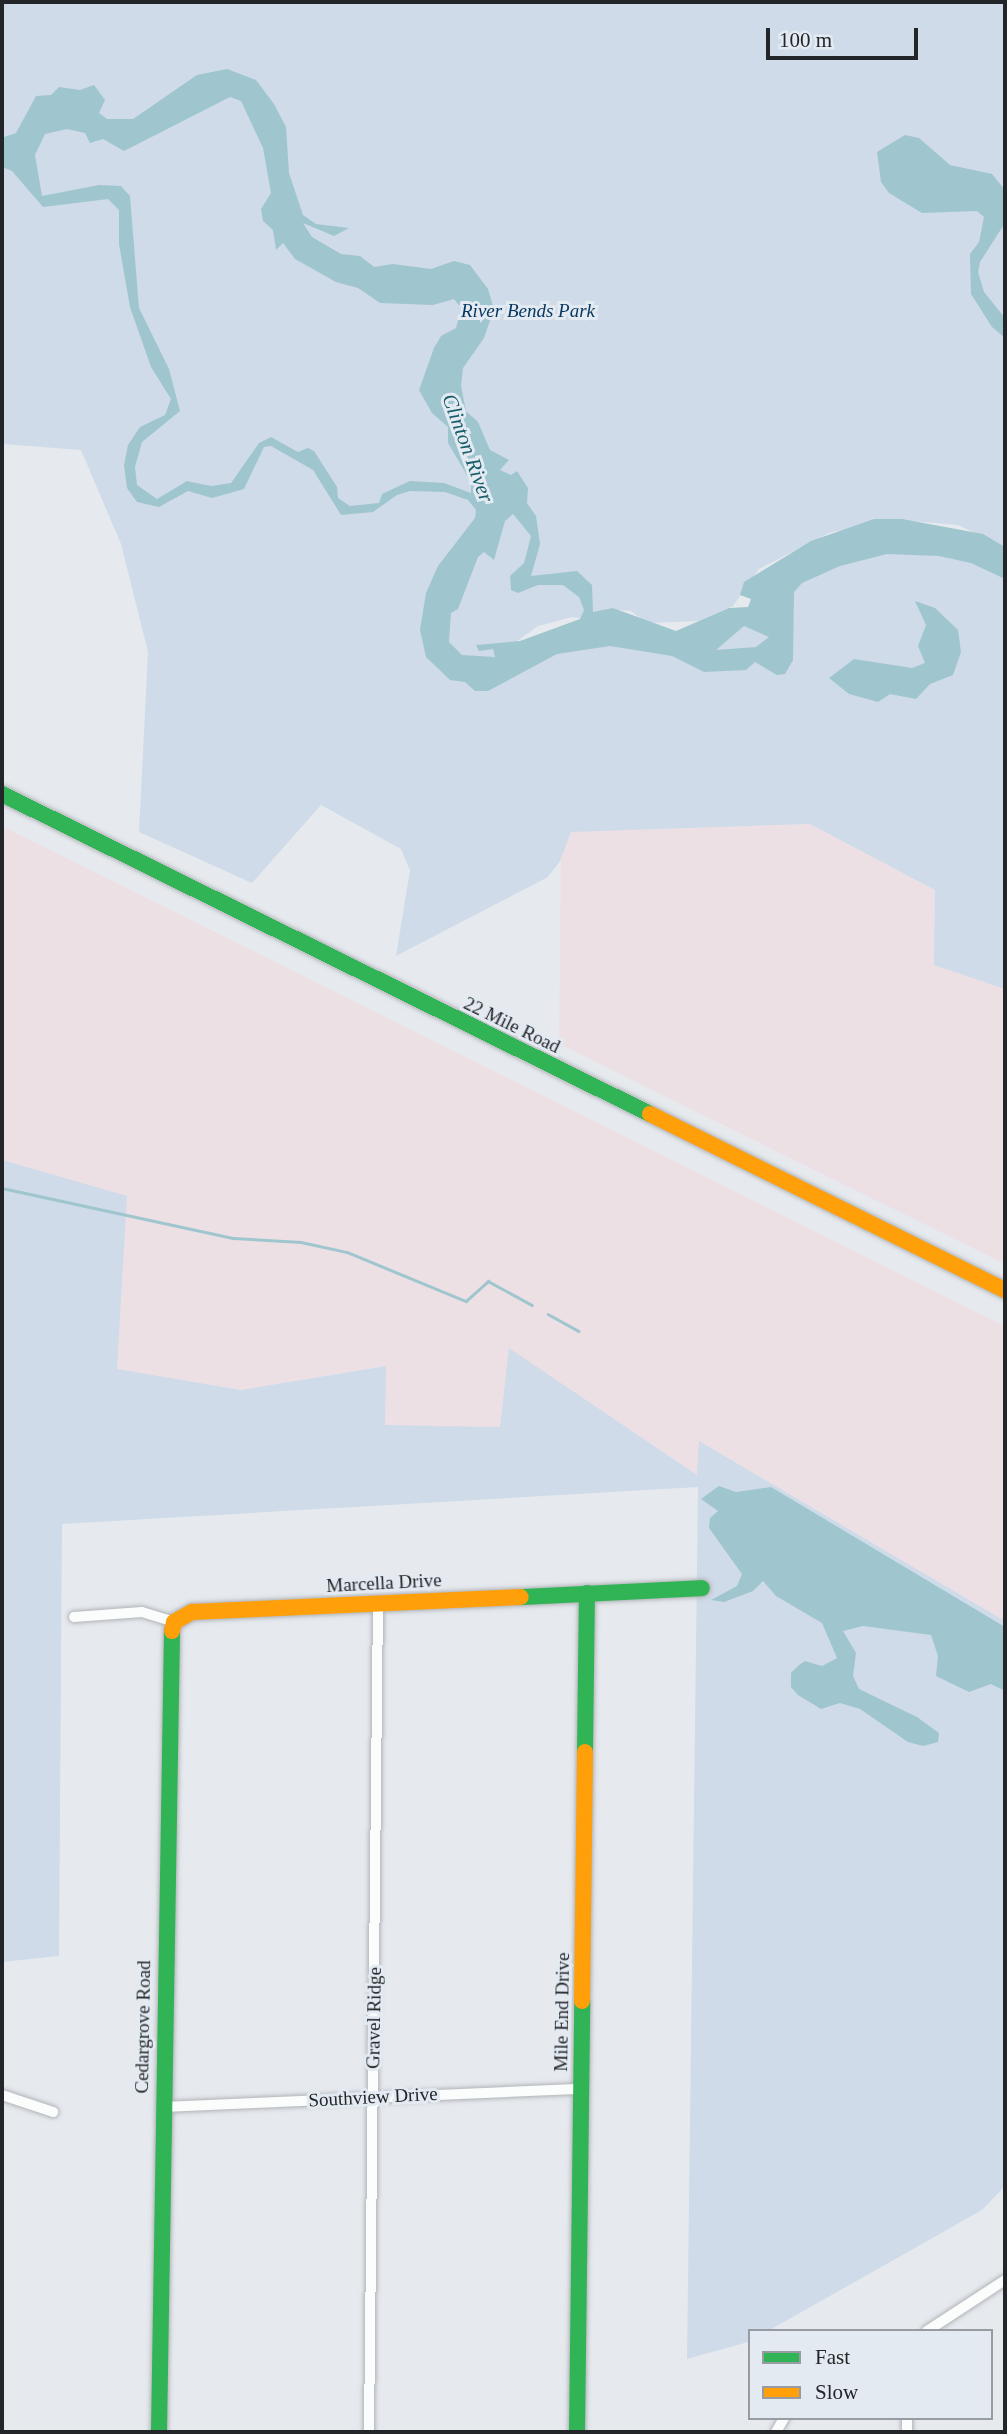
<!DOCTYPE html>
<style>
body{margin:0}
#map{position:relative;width:1007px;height:2434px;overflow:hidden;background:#e6eaee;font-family:"Times New Roman",serif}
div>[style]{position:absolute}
.industrial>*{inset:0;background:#ede0e4}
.green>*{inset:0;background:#cfdbe8}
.water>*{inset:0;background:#9fc6ce}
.stream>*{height:2.5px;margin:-1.25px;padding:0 1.25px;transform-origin:1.25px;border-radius:1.25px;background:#9fc6ce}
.roads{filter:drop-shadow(0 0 2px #b1b4b8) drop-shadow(0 0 2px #b1b4b8)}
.street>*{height:10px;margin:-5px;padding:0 5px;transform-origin:5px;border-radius:5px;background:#fbfcfc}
.fast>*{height:16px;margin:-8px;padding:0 8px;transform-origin:8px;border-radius:8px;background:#30b455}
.slow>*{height:16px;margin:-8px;padding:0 8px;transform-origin:8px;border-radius:8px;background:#ff9f0a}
span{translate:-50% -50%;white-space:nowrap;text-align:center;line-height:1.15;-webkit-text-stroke:6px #e3eaf2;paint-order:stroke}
.park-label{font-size:19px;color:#05365f;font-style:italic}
.street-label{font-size:19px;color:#232628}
.water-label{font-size:21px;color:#165d69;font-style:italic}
.frame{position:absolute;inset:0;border:4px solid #232628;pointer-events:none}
.legend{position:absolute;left:748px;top:2329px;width:245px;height:91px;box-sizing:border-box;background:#e3eaf2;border:2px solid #969ca1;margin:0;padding:9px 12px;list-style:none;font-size:21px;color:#232628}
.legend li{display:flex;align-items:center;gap:14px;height:35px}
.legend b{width:35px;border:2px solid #969ca1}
.scale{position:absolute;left:766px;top:28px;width:152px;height:32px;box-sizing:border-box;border:4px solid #232628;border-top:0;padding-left:9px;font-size:21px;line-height:24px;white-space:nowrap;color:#232628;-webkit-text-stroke:5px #e3eaf2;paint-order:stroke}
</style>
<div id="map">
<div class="industrial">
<i style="clip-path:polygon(810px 824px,935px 890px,935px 965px,1005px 989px,1005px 1264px,559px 1044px,561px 832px)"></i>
<i style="clip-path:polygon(2px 826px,1005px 1326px,1005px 1621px,699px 1441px,698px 1486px,384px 1505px,385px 1366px,241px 1390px,117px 1369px,126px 1197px,2px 1160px)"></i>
</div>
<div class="green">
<i style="clip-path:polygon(evenodd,2px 2px,1005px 2px,1005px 547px,958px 525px,899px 520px,831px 532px,759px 569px,733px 606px,699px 621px,647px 623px,631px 611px,609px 609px,597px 621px,705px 637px,833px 552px,939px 537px,1005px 566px,1005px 989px,934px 965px,935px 890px,810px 824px,571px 832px,560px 861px,548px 877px,396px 956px,410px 870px,401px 849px,321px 805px,252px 883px,139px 832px,148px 652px,121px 544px,81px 450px,2px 444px,2px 2px,572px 617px,595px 621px,483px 666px,538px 626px,572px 617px)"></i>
<i style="clip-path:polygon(2px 1160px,127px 1196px,117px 1369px,241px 1390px,386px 1366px,385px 1425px,500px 1427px,509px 1348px,697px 1475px,699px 1441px,1005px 1621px,1005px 2186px,982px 2210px,768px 2331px,750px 2331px,748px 2342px,687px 2359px,698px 1487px,62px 1524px,59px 1956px,2px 1962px)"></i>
</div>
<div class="water">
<i style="clip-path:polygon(evenodd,227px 69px,256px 80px,274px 104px,286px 127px,289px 173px,303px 215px,316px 224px,349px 228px,334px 236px,303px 223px,312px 237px,341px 254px,360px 256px,374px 267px,393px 264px,431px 269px,454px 261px,470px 265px,488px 289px,494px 309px,484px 338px,463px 368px,461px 386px,466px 411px,478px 422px,490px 450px,509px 460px,500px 470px,511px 475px,517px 471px,528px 488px,527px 503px,536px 516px,540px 544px,531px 576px,577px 571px,592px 585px,593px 612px,613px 608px,676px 631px,729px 608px,748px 607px,751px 599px,740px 595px,744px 582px,811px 541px,874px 519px,902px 519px,983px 534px,1005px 547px,1005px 579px,971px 563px,939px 556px,887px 554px,840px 566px,802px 583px,794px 592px,793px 660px,785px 674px,777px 675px,755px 662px,746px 670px,704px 672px,672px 656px,610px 646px,557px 654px,488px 691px,475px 691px,465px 682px,450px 680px,426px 657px,420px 630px,426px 593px,438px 566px,475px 518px,476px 510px,468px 500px,445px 492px,410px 491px,397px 495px,373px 512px,341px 515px,313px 470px,271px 446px,264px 447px,244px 489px,212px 498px,188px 491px,159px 507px,137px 502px,127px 488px,124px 465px,128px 445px,140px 427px,165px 415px,171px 399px,151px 367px,130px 307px,119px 244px,119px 210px,108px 199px,43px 207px,12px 171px,2px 167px,2px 132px,4px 137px,16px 133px,36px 96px,51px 95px,59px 87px,80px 90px,94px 85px,105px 100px,99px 113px,107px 119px,133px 119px,197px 75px,227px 69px,230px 97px,241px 101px,263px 148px,271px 193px,261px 209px,263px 221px,273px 230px,276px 250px,283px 243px,295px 259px,336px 282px,358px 288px,380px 303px,433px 305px,454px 299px,461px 308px,456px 328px,441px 336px,434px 348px,419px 390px,432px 413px,448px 427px,448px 443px,471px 482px,471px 493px,444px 483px,410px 481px,382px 494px,379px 503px,350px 506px,338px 498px,337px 487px,314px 451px,308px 448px,298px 452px,271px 437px,259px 443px,231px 483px,211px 486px,187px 481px,157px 499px,137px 485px,135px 467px,142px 442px,180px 411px,169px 369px,139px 308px,130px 196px,121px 186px,99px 185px,42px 196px,35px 155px,45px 134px,67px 129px,85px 133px,90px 143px,103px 139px,124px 151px,230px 97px,227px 69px,513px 514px,531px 536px,524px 563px,510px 576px,511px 590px,518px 593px,538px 585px,563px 585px,579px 597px,584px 610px,580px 619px,520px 641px,476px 645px,479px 651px,493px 649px,495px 657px,462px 655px,449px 642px,451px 613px,458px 609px,478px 557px,484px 552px,494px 560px,505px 521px,513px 514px,227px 69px,744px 626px,769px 637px,756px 647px,716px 650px,744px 626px)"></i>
<i style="clip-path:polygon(905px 135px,919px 138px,950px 165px,992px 174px,1005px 190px,1005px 223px,980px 262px,978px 272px,984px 292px,1005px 318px,1005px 338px,992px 327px,971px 294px,970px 254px,979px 242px,984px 217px,977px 211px,922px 213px,889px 193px,881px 182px,877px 152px)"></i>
<i style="clip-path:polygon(915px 601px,935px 608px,958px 630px,961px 652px,953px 675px,930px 684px,916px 699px,890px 694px,878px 702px,849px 694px,829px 678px,854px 659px,912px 668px,925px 663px,918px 646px,926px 625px)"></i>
<i style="clip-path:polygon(719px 1486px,736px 1492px,771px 1487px,1005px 1627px,1005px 1691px,991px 1684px,969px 1692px,936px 1676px,938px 1656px,931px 1635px,863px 1626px,843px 1631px,856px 1653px,853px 1676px,859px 1689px,917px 1717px,939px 1733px,938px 1742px,923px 1746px,908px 1742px,860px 1709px,840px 1703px,821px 1709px,798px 1695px,791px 1687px,791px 1673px,799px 1665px,805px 1661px,822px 1666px,837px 1658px,822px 1623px,776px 1596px,763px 1581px,753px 1591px,724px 1602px,711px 1600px,737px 1586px,742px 1574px,709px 1528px,710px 1518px,718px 1511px,701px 1499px)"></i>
</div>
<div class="stream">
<i style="left:2px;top:1188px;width:237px;rotate:12.2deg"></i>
<i style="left:234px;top:1238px;width:67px;rotate:3.4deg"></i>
<i style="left:301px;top:1242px;width:47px;rotate:12.3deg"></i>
<i style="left:347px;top:1252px;width:129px;rotate:22.4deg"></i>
<i style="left:466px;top:1301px;width:30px;rotate:-42deg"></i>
<i style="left:488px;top:1281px;width:50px;rotate:28.6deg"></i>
<i style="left:548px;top:1314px;width:35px;rotate:29deg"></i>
</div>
<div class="roads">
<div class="street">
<i style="left:74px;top:1617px;width:68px;rotate:-4.2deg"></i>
<i style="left:142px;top:1612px;width:34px;rotate:17deg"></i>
<i style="left:2px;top:2095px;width:54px;rotate:18.4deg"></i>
<i style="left:163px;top:2107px;width:419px;rotate:-2.5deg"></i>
<i style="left:927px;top:2331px;width:93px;rotate:-33.2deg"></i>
<i style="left:907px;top:2418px;width:14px;rotate:90deg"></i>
<i style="left:369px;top:2432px;width:827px;rotate:-89.38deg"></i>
<i style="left:776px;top:2432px;width:16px;rotate:-60deg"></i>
</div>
<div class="fast">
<i style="left:2px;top:794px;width:723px;rotate:26.28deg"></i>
<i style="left:521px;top:1597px;width:181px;rotate:-2.8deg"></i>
<i style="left:585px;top:1752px;width:159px;rotate:-89.3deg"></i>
<i style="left:159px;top:2432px;width:801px;rotate:-89.07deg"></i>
<i style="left:577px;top:2432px;width:431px;rotate:-89.3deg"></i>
</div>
<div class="slow">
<i style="left:650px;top:1114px;width:396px;rotate:26.4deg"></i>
<i style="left:172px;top:1631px;width:9px;rotate:-77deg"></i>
<i style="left:174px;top:1622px;width:21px;rotate:-29deg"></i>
<i style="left:192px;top:1612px;width:329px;rotate:-2.6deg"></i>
<i style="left:582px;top:2001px;width:249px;rotate:-89.3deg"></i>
</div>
</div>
<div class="park-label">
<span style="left:528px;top:311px">River Bends Park</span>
</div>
<div class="street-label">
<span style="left:512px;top:1025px;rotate:26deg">22 Mile Road</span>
<span style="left:384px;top:1583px;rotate:-3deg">Marcella Drive</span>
<span style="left:562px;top:2012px;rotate:-89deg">Mile End Drive</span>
<span style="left:374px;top:2018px;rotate:-89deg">Gravel Ridge</span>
<span style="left:143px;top:2027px;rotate:-89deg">Cedargrove Road</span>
<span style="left:373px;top:2097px;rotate:-3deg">Southview Drive</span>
</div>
<div class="water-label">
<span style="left:468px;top:448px;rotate:70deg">Clinton River</span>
</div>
<div class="frame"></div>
<ul class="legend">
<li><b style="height:9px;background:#30b455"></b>Fast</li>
<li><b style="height:9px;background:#ff9f0a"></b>Slow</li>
</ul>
<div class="scale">100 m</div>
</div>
